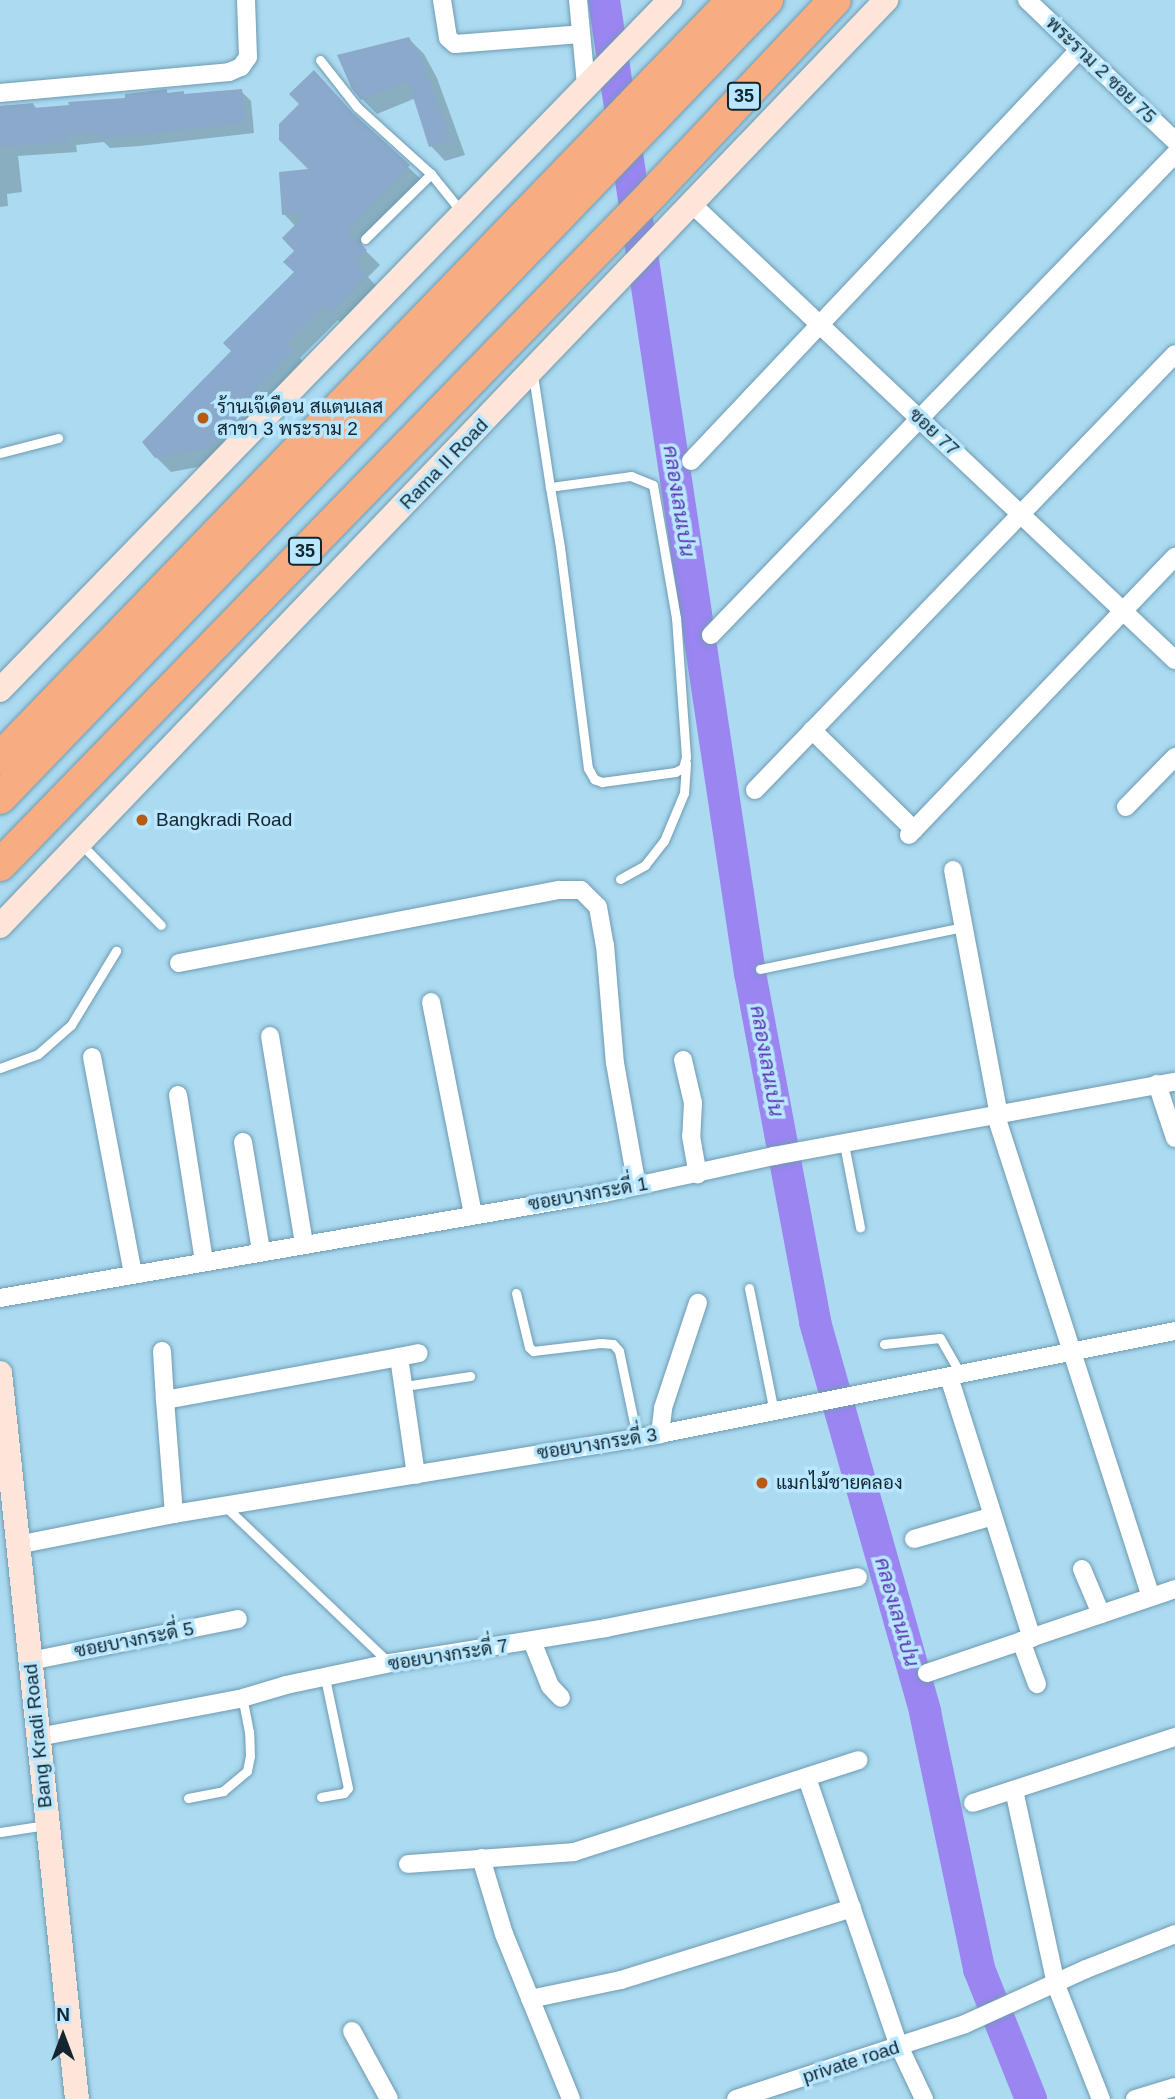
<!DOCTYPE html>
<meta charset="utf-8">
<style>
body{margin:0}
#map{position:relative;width:1175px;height:2099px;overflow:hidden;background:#abdaf1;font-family:Helvetica,Sarabun,sans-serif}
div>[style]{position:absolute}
.shadow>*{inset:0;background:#0003}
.river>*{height:32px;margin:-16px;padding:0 16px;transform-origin:16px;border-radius:16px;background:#9a85f1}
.building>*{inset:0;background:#8ba9ca}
.roads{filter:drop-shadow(0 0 2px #6e9bb1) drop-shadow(0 0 2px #6e9bb1)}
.lane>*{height:9px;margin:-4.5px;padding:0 4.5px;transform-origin:4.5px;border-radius:4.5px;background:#fff}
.street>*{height:18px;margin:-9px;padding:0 9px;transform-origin:9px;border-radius:9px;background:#fff}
.secondary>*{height:24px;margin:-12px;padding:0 12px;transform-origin:12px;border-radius:12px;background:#fde6d9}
.highway>*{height:32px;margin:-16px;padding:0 16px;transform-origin:16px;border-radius:16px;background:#f7ac81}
.dots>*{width:19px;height:19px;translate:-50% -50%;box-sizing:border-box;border:4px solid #b8e7ff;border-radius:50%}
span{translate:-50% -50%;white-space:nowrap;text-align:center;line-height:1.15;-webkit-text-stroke:7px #b8e7ff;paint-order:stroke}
.shield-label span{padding:2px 5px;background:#b8e7ff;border:2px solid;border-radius:5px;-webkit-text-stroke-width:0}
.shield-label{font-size:18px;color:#13252e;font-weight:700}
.street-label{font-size:19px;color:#13252e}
.poi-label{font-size:19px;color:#13252e}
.left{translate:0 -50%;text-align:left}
.water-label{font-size:21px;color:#5a35b1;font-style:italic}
.north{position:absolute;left:28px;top:2001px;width:70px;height:70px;-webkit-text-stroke:5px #b8e7ff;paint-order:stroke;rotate:0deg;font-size:19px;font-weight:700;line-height:28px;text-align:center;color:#13252e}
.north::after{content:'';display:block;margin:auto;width:24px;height:32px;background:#13252e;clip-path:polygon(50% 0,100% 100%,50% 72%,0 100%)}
</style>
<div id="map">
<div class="shadow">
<i style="clip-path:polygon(409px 39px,424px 54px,437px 78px,465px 155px,445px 161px,431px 146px,416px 98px,377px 114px,362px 99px)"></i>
<i style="clip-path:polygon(166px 91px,169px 94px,186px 95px,241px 91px,251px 101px,254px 133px,140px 146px,110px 148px,104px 142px,76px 145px,77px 152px,18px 156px,22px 192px,7px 194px,8px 206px,0 207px,0 106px,33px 104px,37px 109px,127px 99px)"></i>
<i style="clip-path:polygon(360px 122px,423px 181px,360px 245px,380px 265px,368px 277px,381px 291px,345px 327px,338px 320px,300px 358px,307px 366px,225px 462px,171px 472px,156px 457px,296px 273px,296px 227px,284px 214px,312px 171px)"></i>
</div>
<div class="river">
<i style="left:604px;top:0;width:984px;rotate:81.47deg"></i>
<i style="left:750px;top:973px;width:355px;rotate:79.4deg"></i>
<i style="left:815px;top:1322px;width:405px;rotate:74.2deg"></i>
<i style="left:925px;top:1712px;width:263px;rotate:78.1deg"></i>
<i style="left:979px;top:1969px;width:140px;rotate:68.2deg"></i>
</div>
<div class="building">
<i style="clip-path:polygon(409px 37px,423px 62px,451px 141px,429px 147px,408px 81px,361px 100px,352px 89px,337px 55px)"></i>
<i style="clip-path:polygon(314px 70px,352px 112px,410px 165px,347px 230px,367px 250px,355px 262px,368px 275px,330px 314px,323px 307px,287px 343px,294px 350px,257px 388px,264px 394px,210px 448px,155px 458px,142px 442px,231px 351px,223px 343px,294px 272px,283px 262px,294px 251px,282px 238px,307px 213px,282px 215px,279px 172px,308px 169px,279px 140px,279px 124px,299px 104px,289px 94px)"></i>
<i style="clip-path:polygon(167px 89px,167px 93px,184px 91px,184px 94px,242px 89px,245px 123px,129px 136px,98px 139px,98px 133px,67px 136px,68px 143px,0 147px,0 106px,33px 103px,34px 108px,69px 105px,68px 102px,125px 98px,125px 94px)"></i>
</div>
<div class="roads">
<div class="lane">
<i style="left:320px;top:60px;width:60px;rotate:51.8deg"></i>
<i style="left:357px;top:107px;width:100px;rotate:42.2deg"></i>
<i style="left:431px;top:174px;width:48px;rotate:51deg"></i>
<i style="left:365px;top:239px;width:93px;rotate:-44.6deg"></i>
<i style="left:533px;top:375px;width:113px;rotate:81.4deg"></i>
<i style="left:550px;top:487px;width:61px;rotate:80.5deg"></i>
<i style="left:560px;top:547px;width:223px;rotate:82.8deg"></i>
<i style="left:588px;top:768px;width:13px;rotate:61deg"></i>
<i style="left:594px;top:779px;width:9px;rotate:21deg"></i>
<i style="left:602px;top:782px;width:74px;rotate:-7.8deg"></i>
<i style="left:675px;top:772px;width:9px;rotate:-27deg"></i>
<i style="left:683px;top:768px;width:11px;rotate:-75deg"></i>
<i style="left:686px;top:757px;width:139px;rotate:-94.1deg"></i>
<i style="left:676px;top:618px;width:135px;rotate:-99.8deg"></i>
<i style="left:653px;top:485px;width:24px;rotate:-158deg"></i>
<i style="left:631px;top:476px;width:82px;rotate:172.3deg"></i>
<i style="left:0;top:453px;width:60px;rotate:-14.5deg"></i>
<i style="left:80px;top:843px;width:115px;rotate:45.4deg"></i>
<i style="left:620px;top:879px;width:29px;rotate:-29deg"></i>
<i style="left:645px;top:865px;width:31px;rotate:-52deg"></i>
<i style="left:664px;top:841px;width:52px;rotate:-67.4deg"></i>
<i style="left:684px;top:793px;width:30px;rotate:-86deg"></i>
<i style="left:760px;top:969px;width:206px;rotate:-11.7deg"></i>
<i style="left:0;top:1068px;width:40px;rotate:-20.2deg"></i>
<i style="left:38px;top:1054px;width:44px;rotate:-41.3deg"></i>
<i style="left:71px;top:1025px;width:87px;rotate:-58.7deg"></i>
<i style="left:844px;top:1144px;width:85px;rotate:79.1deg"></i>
<i style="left:749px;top:1288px;width:126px;rotate:78.6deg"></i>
<i style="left:516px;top:1293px;width:56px;rotate:76.5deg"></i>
<i style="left:529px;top:1347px;width:6px;rotate:45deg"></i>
<i style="left:533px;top:1351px;width:68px;rotate:-6.7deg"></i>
<i style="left:601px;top:1343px;width:12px;rotate:5deg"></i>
<i style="left:613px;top:1344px;width:9px;rotate:49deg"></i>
<i style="left:619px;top:1351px;width:88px;rotate:78.2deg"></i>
<i style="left:884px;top:1344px;width:56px;rotate:-6.1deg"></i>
<i style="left:940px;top:1338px;width:40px;rotate:60.3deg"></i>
<i style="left:405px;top:1386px;width:66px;rotate:-8.7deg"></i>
<i style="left:226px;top:1507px;width:224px;rotate:43.7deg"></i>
<i style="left:321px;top:1797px;width:23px;rotate:-10deg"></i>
<i style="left:344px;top:1793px;width:6px;rotate:-51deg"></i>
<i style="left:348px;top:1788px;width:112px;rotate:-101.8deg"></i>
<i style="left:188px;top:1798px;width:36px;rotate:-11deg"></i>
<i style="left:223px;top:1791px;width:31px;rotate:-40deg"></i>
<i style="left:247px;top:1771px;width:15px;rotate:-79deg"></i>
<i style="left:250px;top:1756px;width:24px;rotate:-92deg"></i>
<i style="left:249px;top:1732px;width:36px;rotate:-101deg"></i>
<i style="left:0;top:1832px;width:47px;rotate:-8.7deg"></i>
</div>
<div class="street">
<i style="left:442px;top:0;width:38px;rotate:81deg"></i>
<i style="left:448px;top:38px;width:9px;rotate:41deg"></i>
<i style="left:455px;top:44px;width:126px;rotate:-4.5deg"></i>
<i style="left:578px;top:0;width:84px;rotate:84.6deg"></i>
<i style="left:1027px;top:0;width:204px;rotate:43.6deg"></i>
<i style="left:0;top:93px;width:230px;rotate:-5.2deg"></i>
<i style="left:229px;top:72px;width:13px;rotate:-23deg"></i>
<i style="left:241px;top:67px;width:12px;rotate:-55deg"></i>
<i style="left:248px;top:57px;width:57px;rotate:-92deg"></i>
<i style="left:693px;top:205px;width:663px;rotate:43.35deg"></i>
<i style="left:691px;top:461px;width:565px;rotate:-46.65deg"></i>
<i style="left:711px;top:635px;width:668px;rotate:-46.03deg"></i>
<i style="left:812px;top:730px;width:143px;rotate:44.4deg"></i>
<i style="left:755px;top:790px;width:605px;rotate:-46.07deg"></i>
<i style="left:1126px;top:807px;width:70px;rotate:-45.6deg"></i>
<i style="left:909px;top:835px;width:385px;rotate:-46.3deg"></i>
<i style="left:953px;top:870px;width:249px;rotate:79.4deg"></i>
<i style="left:179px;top:963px;width:387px;rotate:-10.9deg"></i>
<i style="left:559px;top:890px;width:22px"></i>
<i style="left:581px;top:890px;width:24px;rotate:45deg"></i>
<i style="left:598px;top:907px;width:39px;rotate:80deg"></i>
<i style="left:605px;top:945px;width:118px;rotate:85.2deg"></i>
<i style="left:615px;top:1063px;width:125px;rotate:79.9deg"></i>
<i style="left:431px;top:1002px;width:217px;rotate:78.8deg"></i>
<i style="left:270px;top:1036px;width:211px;rotate:80.7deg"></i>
<i style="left:92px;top:1057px;width:221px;rotate:79.3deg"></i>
<i style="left:683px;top:1060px;width:44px;rotate:76.9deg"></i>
<i style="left:693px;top:1103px;width:33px;rotate:93deg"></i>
<i style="left:691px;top:1136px;width:39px;rotate:80deg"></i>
<i style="left:1157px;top:1084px;width:57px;rotate:71.6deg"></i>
<i style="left:178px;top:1095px;width:168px;rotate:81.1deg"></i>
<i style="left:996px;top:1116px;width:505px;rotate:72.14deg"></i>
<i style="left:243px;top:1142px;width:110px;rotate:80.6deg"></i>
<i style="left:0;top:1298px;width:613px;rotate:-9.86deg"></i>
<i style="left:604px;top:1193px;width:174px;rotate:-12.3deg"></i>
<i style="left:774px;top:1156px;width:408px;rotate:-10.5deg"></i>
<i style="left:162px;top:1351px;width:49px;rotate:86.5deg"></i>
<i style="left:399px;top:1357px;width:20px;rotate:-11deg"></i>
<i style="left:949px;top:1377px;width:274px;rotate:72.4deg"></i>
<i style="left:660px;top:1434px;width:26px;rotate:-83deg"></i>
<i style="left:663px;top:1408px;width:111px;rotate:-71.6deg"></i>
<i style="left:174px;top:1514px;width:114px;rotate:-94.5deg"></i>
<i style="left:165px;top:1400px;width:238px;rotate:-10.4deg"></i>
<i style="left:399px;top:1357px;width:119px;rotate:81.8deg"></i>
<i style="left:914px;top:1539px;width:82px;rotate:-16.2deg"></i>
<i style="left:17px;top:1545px;width:160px;rotate:-11.2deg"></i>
<i style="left:174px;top:1514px;width:493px;rotate:-9.3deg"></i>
<i style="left:660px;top:1434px;width:525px;rotate:-11.31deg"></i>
<i style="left:1082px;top:1569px;width:49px;rotate:67.1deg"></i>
<i style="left:532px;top:1641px;width:48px;rotate:68.2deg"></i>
<i style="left:550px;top:1686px;width:16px;rotate:47deg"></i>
<i style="left:1021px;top:1641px;width:46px;rotate:69.6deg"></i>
<i style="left:30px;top:1661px;width:212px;rotate:-11.4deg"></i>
<i style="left:927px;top:1673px;width:262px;rotate:-18.7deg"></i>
<i style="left:38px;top:1737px;width:205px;rotate:-10.7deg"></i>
<i style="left:239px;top:1699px;width:49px;rotate:-16.6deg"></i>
<i style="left:286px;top:1685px;width:106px;rotate:-11.9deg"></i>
<i style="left:390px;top:1663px;width:219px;rotate:-9.2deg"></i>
<i style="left:606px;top:1628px;width:257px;rotate:-11.4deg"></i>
<i style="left:807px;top:1778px;width:283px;rotate:71.1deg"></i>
<i style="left:899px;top:2046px;width:59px;rotate:64.7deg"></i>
<i style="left:1014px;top:1790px;width:199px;rotate:77.8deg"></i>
<i style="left:1056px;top:1985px;width:123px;rotate:68.5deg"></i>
<i style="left:973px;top:1803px;width:213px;rotate:-18.1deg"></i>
<i style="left:481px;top:1858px;width:79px;rotate:73.2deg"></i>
<i style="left:504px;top:1934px;width:178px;rotate:67.9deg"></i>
<i style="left:408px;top:1864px;width:166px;rotate:-4.1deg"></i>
<i style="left:574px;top:1852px;width:299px;rotate:-17.9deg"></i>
<i style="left:530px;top:1999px;width:93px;rotate:-11.8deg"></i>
<i style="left:621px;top:1980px;width:242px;rotate:-17.3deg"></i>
<i style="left:352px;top:2031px;width:77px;rotate:61.4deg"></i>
<i style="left:736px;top:2099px;width:241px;rotate:-18.1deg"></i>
<i style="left:965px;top:2024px;width:133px;rotate:-24.4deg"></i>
<i style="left:1086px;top:1969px;width:96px;rotate:-21.5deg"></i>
<i style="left:1135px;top:2099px;width:42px;rotate:-16.7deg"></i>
</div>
<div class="secondary">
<i style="left:0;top:690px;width:962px;rotate:-45.84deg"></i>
<i style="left:0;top:926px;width:1282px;rotate:-46.26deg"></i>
<i style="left:0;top:1373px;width:730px;rotate:83.95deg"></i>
</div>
<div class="highway">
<i style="left:0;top:758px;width:1054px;rotate:-45.96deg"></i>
<i style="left:0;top:798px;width:1107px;rotate:-46.13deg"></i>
<i style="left:0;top:865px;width:937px;rotate:-45.82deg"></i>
<i style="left:653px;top:193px;width:265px;rotate:-46.7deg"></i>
</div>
</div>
<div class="dots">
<i style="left:203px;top:418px;background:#b95a12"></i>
<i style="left:142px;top:820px;background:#b95a12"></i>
<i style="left:762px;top:1483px;background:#b95a12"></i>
</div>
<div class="shield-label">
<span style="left:744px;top:96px">35</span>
<span style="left:305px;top:551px">35</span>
</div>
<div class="street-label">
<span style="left:1101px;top:70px;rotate:44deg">พระราม 2 ซอย 75</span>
<span style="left:934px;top:432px;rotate:43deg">ซอย 77</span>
<span style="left:444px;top:464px;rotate:-46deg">Rama II Road</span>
<span style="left:588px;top:1194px;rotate:-10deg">ซอยบางกระดี่ 1</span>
<span style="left:597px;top:1444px;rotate:-9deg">ซอยบางกระดี่ 3</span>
<span style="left:134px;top:1640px;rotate:-11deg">ซอยบางกระดี่ 5</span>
<span style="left:448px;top:1655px;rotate:-9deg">ซอยบางกระดี่ 7</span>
<span style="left:38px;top:1736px;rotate:-96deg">Bang Kradi Road</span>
<span style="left:851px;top:2062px;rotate:-18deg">private road</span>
</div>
<div class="poi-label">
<span class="left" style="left:217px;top:418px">ร้านเจ๊เดือน สแตนเลส<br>สาขา 3 พระราม 2</span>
<span class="left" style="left:156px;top:820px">Bangkradi Road</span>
<span class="left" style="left:776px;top:1483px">แมกไม้ชายคลอง</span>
</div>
<div class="water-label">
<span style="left:679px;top:501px;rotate:81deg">คลองเลนเปน</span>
<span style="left:767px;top:1061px;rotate:80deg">คลองเลนเปน</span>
<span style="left:897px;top:1612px;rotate:74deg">คลองเลนเปน</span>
</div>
<div class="north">N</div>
</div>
